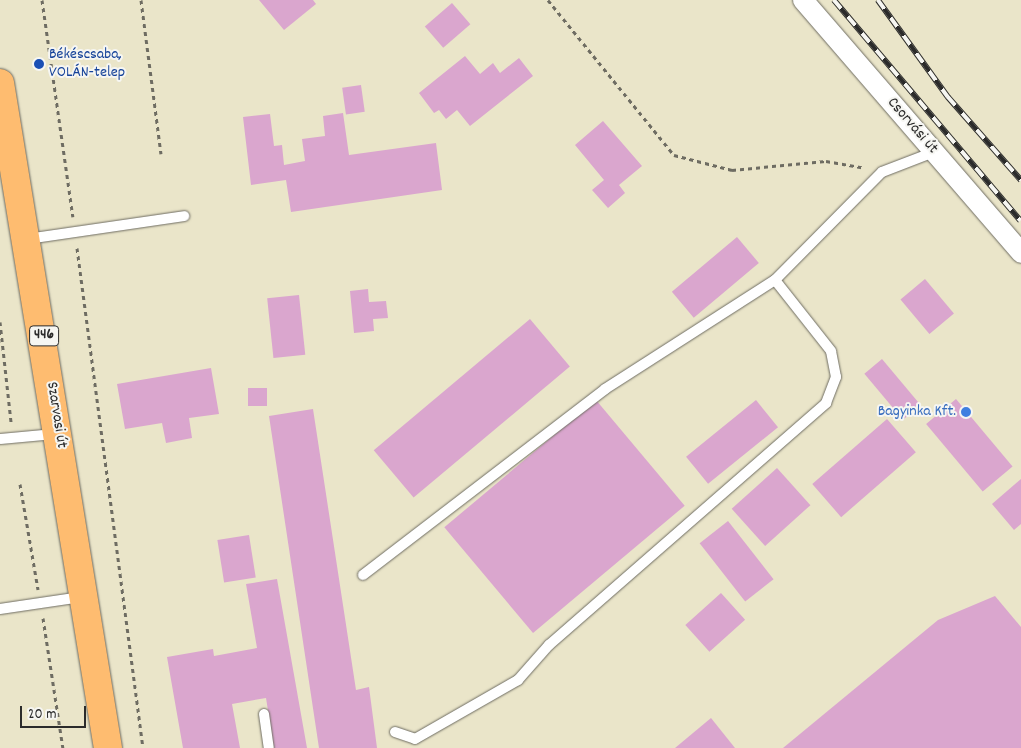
<!DOCTYPE html>
<meta charset="utf-8">
<style>
body{margin:0}
#map{position:relative;width:1021px;height:748px;overflow:hidden;background:#eae5c9;font-family:Dekko,sans-serif}
div>[style]{position:absolute}
.building>*{inset:0;background:#daa6ce;transform-origin:0 0}
.path>*{height:3px;margin-top:-1.5px;transform-origin:0;background:repeating-linear-gradient(90deg,#6e6c62 0 4px,transparent 0 8px)}
.roads{filter:drop-shadow(0 0 1px #6e6c62) drop-shadow(0 0 1px #6e6c62)}
.lane>*{height:10px;margin:-5px;padding:0 5px;transform-origin:5px;border-radius:5px;background:#fff}
.street>*{height:20px;margin:-10px;padding:0 10px;transform-origin:10px;border-radius:10px;background:#fff}
.primary>*{height:28px;margin:-14px;padding:0 14px;transform-origin:14px;border-radius:14px;background:#febc70}
.rail>*{height:5.5px;margin-top:-2.75px;transform-origin:0;background:repeating-linear-gradient(90deg,#f6f6f2 0 11px,#2b2b2b 0 22px);box-sizing:border-box;border-block:1px solid #2b2b2b}
.dots>*{width:14px;height:14px;translate:-50% -50%;box-sizing:border-box;border:2px solid #f6f6f2;border-radius:50%}
span{translate:-50% -50%;white-space:nowrap;text-align:center;line-height:1.15;-webkit-text-stroke:4px #f6f6f2;paint-order:stroke}
.shield-label span{padding:1px 4px;background:#f6f6f2;border:1px solid;border-radius:4px;-webkit-text-stroke-width:0}
.shield-label{font-size:15px;color:#2b2b2b;font-weight:700}
.transit-label{font-size:16px;color:#164399}
.left{translate:0 -50%;text-align:left}
.street-label{font-size:16px;color:#2b2b2b}
.shop-label{font-size:16px;color:#366cbe}
.right{translate:-100% -50%;text-align:right}
.scale{position:absolute;left:20px;top:706px;width:66px;height:22px;box-sizing:border-box;border:2px solid #2b2b2b;border-top:0;padding-left:6px;font-size:15px;line-height:18px;white-space:nowrap;color:#2b2b2b;-webkit-text-stroke:4px #f6f6f2;paint-order:stroke}
</style>
<div id="map">
<div class="building">
<i style="clip-path:polygon(259px 0,313px 0,316px 4px,284px 30px)"></i>
<i style="left:452px;top:3px;width:28px;height:36px;rotate:49deg"></i>
<i style="clip-path:polygon(465px 56px,480px 74px,493px 63px,500px 73px,519px 58px,533px 76px,470px 126px,457px 110px,446px 119px,439px 110px,434px 113px,419px 93px)"></i>
<i style="left:361px;top:85px;width:27px;height:19px;rotate:82deg"></i>
<i style="clip-path:polygon(343px 113px,349px 155px,436px 143px,442px 190px,291px 212px,286px 180px,251px 185px,243px 117px,270px 114px,274px 146px,282px 145px,284px 165px,305px 161px,302px 139px,325px 136px,323px 116px)"></i>
<i style="clip-path:polygon(603px 121px,642px 166px,619px 185px,625px 193px,608px 208px,592px 190px,604px 180px,575px 145px)"></i>
<i style="left:737px;top:237px;width:34px;height:85px;rotate:50deg"></i>
<i style="left:925px;top:279px;width:45px;height:32px;rotate:50deg"></i>
<i style="clip-path:polygon(368px 289px,369px 302px,386px 301px,388px 318px,373px 319px,374px 331px,354px 333px,350px 291px)"></i>
<i style="left:299px;top:295px;width:60px;height:32px;rotate:84deg"></i>
<i style="left:530px;top:319px;width:62px;height:204px;rotate:50deg"></i>
<i style="left:882px;top:359px;width:60px;height:23px;rotate:50deg"></i>
<i style="clip-path:polygon(211px 368px,219px 414px,189px 418px,192px 438px,166px 443px,162px 423px,125px 429px,117px 384px)"></i>
<i style="left:248px;top:388px;width:19px;height:18px"></i>
<i style="left:956px;top:399px;width:88px;height:39px;rotate:50deg"></i>
<i style="left:596px;top:400px;width:138px;height:198px;rotate:50deg"></i>
<i style="left:756px;top:400px;width:35px;height:90px;rotate:51deg"></i>
<i style="clip-path:polygon(313px 409px,356px 690px,369px 687px,377px 748px,319px 748px,269px 416px)"></i>
<i style="left:887px;top:419px;width:44px;height:99px;rotate:49deg"></i>
<i style="left:777px;top:468px;width:50px;height:61px;rotate:48deg"></i>
<i style="clip-path:polygon(1021px 479px,1021px 524px,1014px 530px,992px 504px)"></i>
<i style="left:728px;top:521px;width:74px;height:36px;rotate:52deg"></i>
<i style="left:249px;top:535px;width:43px;height:32px;rotate:81deg"></i>
<i style="clip-path:polygon(277px 579px,307px 748px,274px 748px,266px 698px,232px 704px,240px 748px,183px 748px,167px 657px,213px 649px,214px 656px,257px 648px,246px 584px)"></i>
<i style="left:721px;top:593px;width:36px;height:48px;rotate:48deg"></i>
<i style="clip-path:polygon(995px 596px,1021px 627px,1021px 748px,783px 748px,938px 620px)"></i>
<i style="clip-path:polygon(711px 718px,735px 748px,675px 748px)"></i>
</div>
<div class="path">
<i style="left:42px;top:0;width:219px;rotate:81.9deg"></i>
<i style="left:141px;top:0;width:155px;rotate:82.6deg"></i>
<i style="left:548px;top:0;width:200px;rotate:50.9deg"></i>
<i style="left:674px;top:155px;width:60px;rotate:14.5deg"></i>
<i style="left:732px;top:170px;width:94px;rotate:-5.5deg"></i>
<i style="left:826px;top:161px;width:39px;rotate:10deg"></i>
<i style="left:77px;top:248px;width:504px;rotate:82.48deg"></i>
<i style="left:0;top:322px;width:101px;rotate:83.7deg"></i>
<i style="left:20px;top:484px;width:107px;rotate:80.3deg"></i>
<i style="left:43px;top:618px;width:132px;rotate:81.3deg"></i>
</div>
<div class="roads">
<div class="lane">
<i style="left:27px;top:239px;width:159px;rotate:-8.3deg"></i>
<i style="left:0;top:439px;width:55px;rotate:-5.2deg"></i>
<i style="left:363px;top:575px;width:305px;rotate:-37.5deg"></i>
<i style="left:605px;top:389px;width:202px;rotate:-32.7deg"></i>
<i style="left:775px;top:280px;width:152px;rotate:-45.3deg"></i>
<i style="left:882px;top:172px;width:56px;rotate:-21deg"></i>
<i style="left:0;top:609px;width:82px;rotate:-8.4deg"></i>
<i style="left:264px;top:714px;width:34px;rotate:82deg"></i>
<i style="left:395px;top:732px;width:21px;rotate:19deg"></i>
<i style="left:415px;top:739px;width:119px;rotate:-29.8deg"></i>
<i style="left:518px;top:680px;width:47px;rotate:-48.5deg"></i>
<i style="left:549px;top:645px;width:368px;rotate:-41.1deg"></i>
<i style="left:826px;top:403px;width:28px;rotate:-69deg"></i>
<i style="left:836px;top:377px;width:26px;rotate:-101deg"></i>
<i style="left:831px;top:351px;width:90px;rotate:-128.3deg"></i>
</div>
<div class="street">
<i style="left:803px;top:0;width:334px;rotate:49.2deg"></i>
</div>
<div class="primary">
<i style="left:0;top:83px;width:674px;rotate:80.78deg"></i>
</div>
</div>
<div class="rail">
<i style="left:834px;top:0;width:289px;rotate:49.8deg"></i>
<i style="left:878px;top:0;width:120px;rotate:54.2deg"></i>
<i style="left:948px;top:97px;width:111px;rotate:48.7deg"></i>
</div>
<div class="dots">
<i style="left:39px;top:64px;background:#1a4fb4"></i>
<i style="left:966px;top:412px;background:#3f7fe0"></i>
</div>
<div class="shield-label">
<span style="left:44px;top:336px">446</span>
</div>
<div class="transit-label">
<span class="left" style="left:49px;top:64px">Békéscsaba,<br>VOLÁN-telep</span>
</div>
<div class="street-label">
<span style="left:912px;top:126px;rotate:49deg">Csorvási út</span>
<span style="left:56px;top:415px;rotate:81deg">Szarvasi út</span>
</div>
<div class="shop-label">
<span class="right" style="left:956px;top:412px">Bagyinka Kft.</span>
</div>
<div class="scale">20 m</div>
</div>
